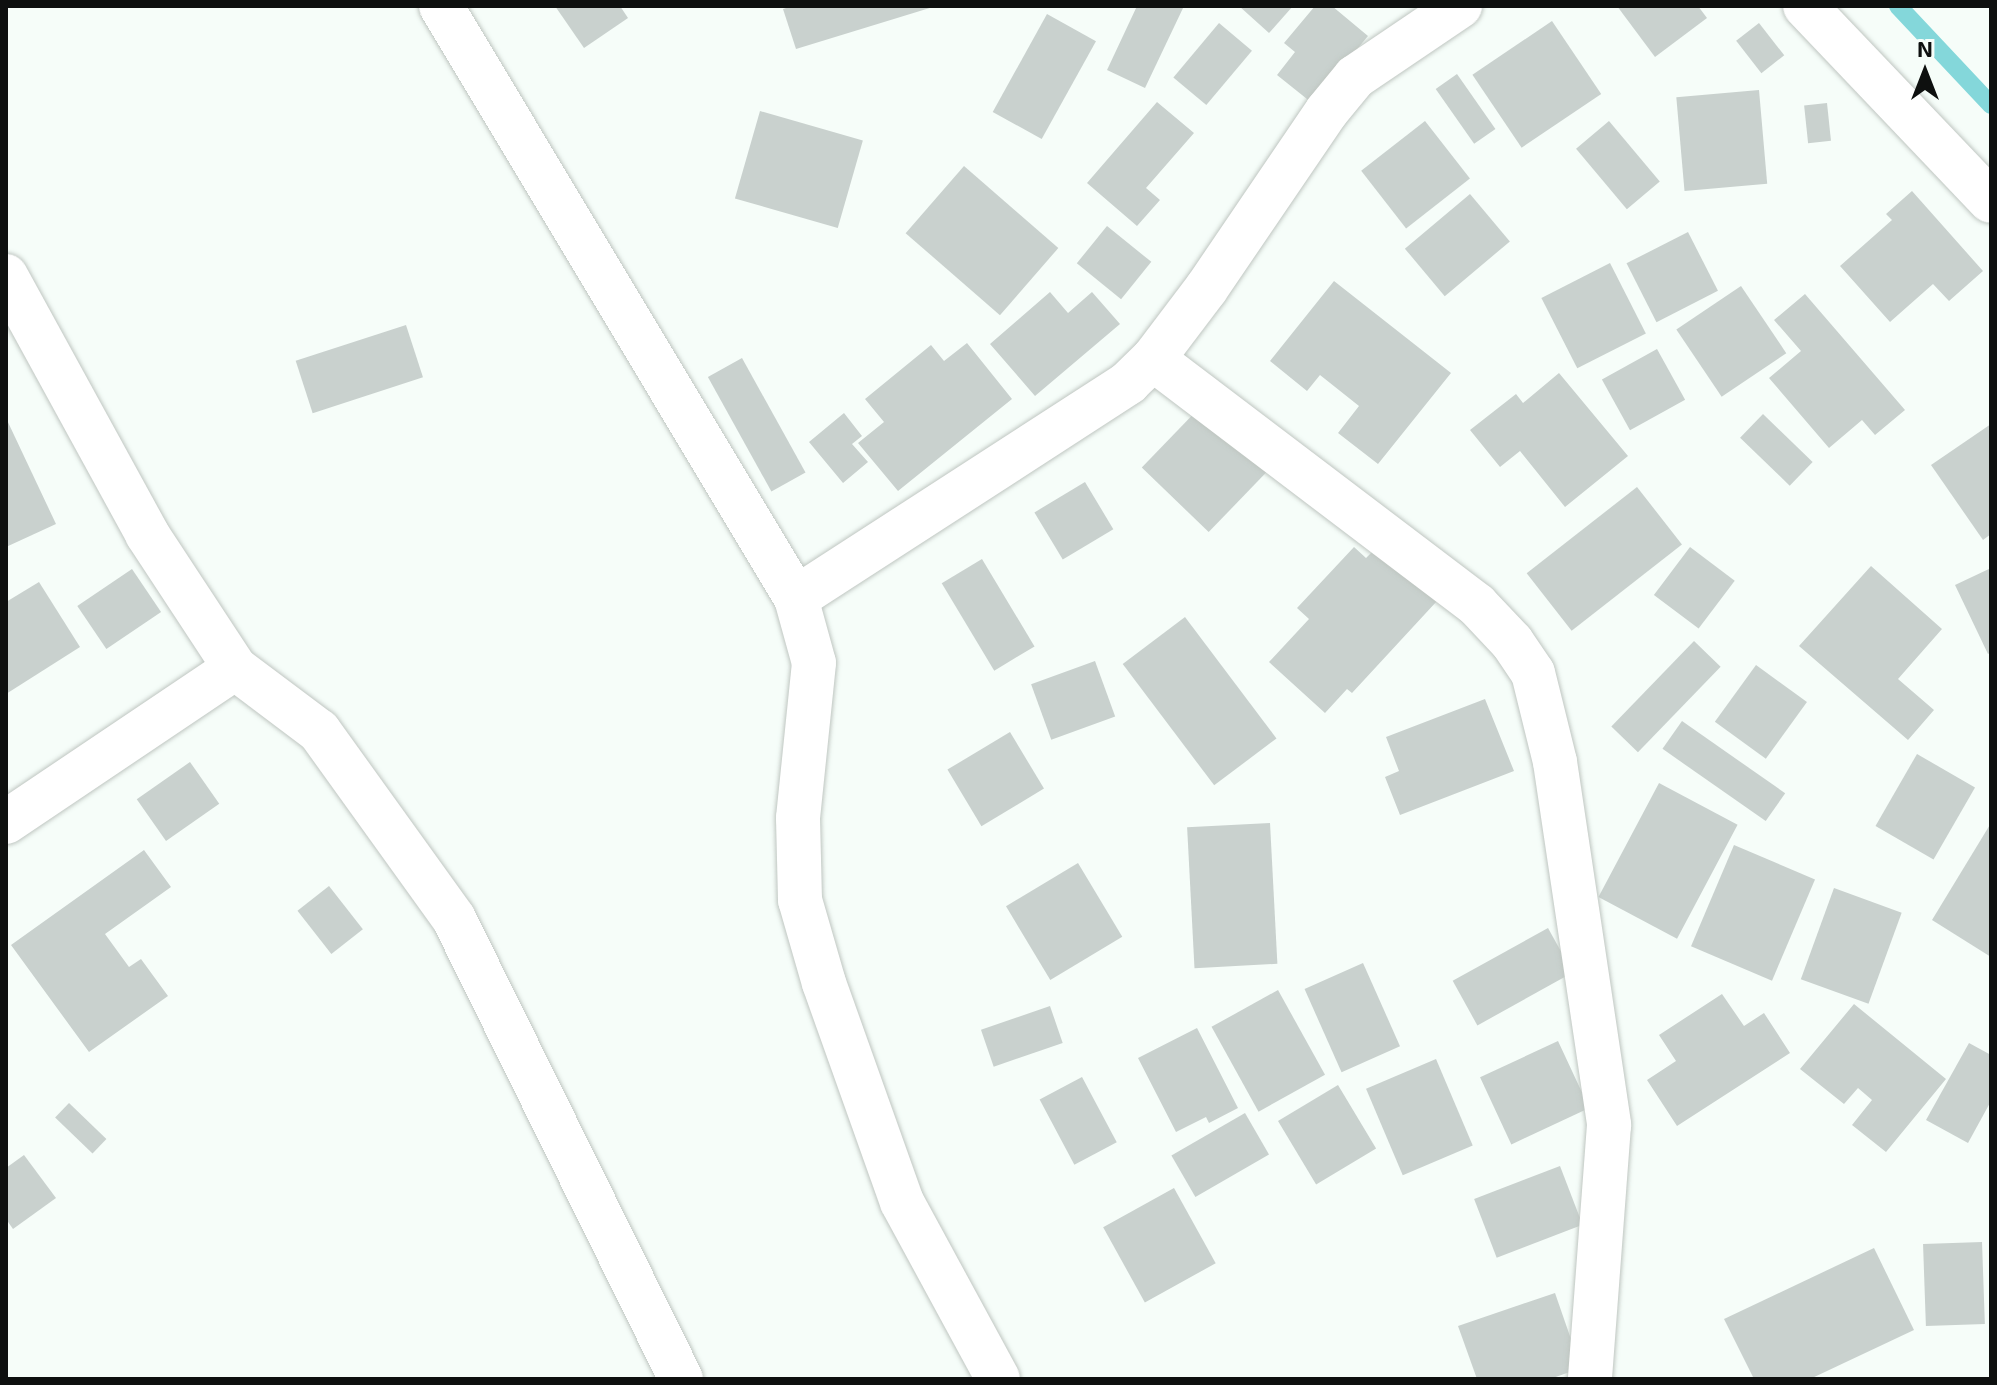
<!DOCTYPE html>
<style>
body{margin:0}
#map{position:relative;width:1997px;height:1385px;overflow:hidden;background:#f6fdf9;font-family:"Exo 2",sans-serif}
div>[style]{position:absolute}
.stream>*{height:18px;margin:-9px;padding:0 9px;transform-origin:9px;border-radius:9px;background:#84d7da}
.building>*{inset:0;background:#c9d1ce;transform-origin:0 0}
.roads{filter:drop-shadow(0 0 2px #bfc6c1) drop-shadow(0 0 2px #bfc6c1)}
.street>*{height:44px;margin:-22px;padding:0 22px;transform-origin:22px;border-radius:22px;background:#fff}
span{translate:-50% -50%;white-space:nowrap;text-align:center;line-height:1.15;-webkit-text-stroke:6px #f6fdf9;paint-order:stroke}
.frame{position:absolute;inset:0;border:8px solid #0e100f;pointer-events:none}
.north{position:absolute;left:1885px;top:32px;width:80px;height:80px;-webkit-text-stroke:6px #f6fdf9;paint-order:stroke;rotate:0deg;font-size:22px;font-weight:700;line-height:32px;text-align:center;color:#0e100f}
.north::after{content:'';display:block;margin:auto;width:28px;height:36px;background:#0e100f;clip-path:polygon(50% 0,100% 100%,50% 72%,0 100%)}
</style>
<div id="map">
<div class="stream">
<i style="left:1898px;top:6px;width:136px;rotate:46.8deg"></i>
</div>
<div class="building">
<i style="clip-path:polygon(555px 6px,620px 6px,628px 18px,584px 48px)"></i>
<i style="clip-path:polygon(792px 6px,933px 6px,933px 7px,796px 49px,783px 9px)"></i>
<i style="clip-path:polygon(1137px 6px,1184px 6px,1145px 88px,1107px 70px)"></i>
<i style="clip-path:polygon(1239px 6px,1293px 6px,1269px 33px)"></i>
<i style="clip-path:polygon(1315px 6px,1332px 6px,1368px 36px,1312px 103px,1277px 75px,1295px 52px,1284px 43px)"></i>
<i style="clip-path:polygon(1617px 6px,1698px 6px,1707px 18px,1655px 57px)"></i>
<i style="left:1047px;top:14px;width:56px;height:112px;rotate:29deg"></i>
<i style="left:1552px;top:21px;width:88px;height:96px;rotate:56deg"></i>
<i style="left:1219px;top:23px;width:43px;height:71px;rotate:40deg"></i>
<i style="left:1759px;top:23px;width:41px;height:29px;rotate:52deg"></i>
<i style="left:1457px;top:74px;width:67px;height:26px;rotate:55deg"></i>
<i style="left:1759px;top:90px;width:94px;height:83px;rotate:85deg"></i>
<i style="clip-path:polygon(1157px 102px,1194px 133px,1146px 188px,1160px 200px,1137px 226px,1087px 183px)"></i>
<i style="left:1827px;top:103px;width:38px;height:23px;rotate:84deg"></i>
<i style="left:760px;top:111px;width:107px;height:91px;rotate:16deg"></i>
<i style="left:1425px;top:121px;width:73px;height:81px;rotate:52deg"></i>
<i style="left:1609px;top:121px;width:79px;height:43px;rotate:50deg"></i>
<i style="left:964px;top:166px;width:125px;height:89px;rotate:41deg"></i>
<i style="clip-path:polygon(1912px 191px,1983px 271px,1949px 301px,1933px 284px,1890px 322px,1840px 266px,1892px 220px,1886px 214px)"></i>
<i style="left:1470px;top:194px;width:62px;height:85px;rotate:50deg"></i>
<i style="left:1107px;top:226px;width:57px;height:48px;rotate:39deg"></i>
<i style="left:1688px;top:232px;width:66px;height:69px;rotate:63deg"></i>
<i style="left:1610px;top:263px;width:79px;height:77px;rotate:63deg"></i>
<i style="clip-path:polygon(1334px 281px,1451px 373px,1378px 464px,1338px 433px,1359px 406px,1320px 375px,1307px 391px,1270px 361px)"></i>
<i style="left:1741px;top:286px;width:81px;height:78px;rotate:56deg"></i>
<i style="clip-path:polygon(1050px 292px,1068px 313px,1092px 292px,1120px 324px,1035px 396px,990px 344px)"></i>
<i style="clip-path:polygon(1805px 294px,1905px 410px,1875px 435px,1862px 420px,1829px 448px,1769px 378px,1801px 351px,1774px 320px)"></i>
<i style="left:406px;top:325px;width:55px;height:116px;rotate:72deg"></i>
<i style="clip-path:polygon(967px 343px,1012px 399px,898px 491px,858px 443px,884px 422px,865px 399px,931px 345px,944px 361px)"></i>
<i style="left:1657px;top:349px;width:58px;height:63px;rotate:61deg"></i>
<i style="left:742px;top:358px;width:131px;height:39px;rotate:61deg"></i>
<i style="clip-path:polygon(1559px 373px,1628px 456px,1565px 507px,1520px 451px,1500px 467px,1470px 430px,1516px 394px,1523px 403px)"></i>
<i style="left:1205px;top:402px;width:93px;height:91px;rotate:44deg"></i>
<i style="clip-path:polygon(844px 413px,862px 436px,852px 444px,868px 462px,843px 483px,809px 442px)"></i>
<i style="left:1763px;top:414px;width:69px;height:33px;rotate:44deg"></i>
<i style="clip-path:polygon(6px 418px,56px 524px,6px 547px)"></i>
<i style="clip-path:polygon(1991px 424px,1991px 534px,1983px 540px,1931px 465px)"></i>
<i style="left:1085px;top:482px;width:55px;height:59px;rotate:59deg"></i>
<i style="left:1637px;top:487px;width:73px;height:140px;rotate:52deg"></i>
<i style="clip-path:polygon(1354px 547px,1366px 558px,1377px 547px,1437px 601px,1352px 693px,1347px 689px,1325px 713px,1269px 662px,1309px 619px,1297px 608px)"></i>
<i style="left:1690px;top:547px;width:56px;height:60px;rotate:37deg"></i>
<i style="left:982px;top:559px;width:102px;height:47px;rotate:59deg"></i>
<i style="clip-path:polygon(1871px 566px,1942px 629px,1898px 679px,1934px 710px,1908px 740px,1799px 646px)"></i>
<i style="clip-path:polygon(1991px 568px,1991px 652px,1988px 654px,1955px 585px)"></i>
<i style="left:132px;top:569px;width:52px;height:66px;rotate:56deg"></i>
<i style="clip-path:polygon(39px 582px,80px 647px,6px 694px,6px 602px)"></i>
<i style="left:1185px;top:617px;width:152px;height:78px;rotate:53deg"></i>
<i style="left:1694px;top:641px;width:37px;height:119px;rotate:44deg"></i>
<i style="left:1095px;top:661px;width:59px;height:68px;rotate:70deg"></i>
<i style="left:1756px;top:665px;width:63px;height:70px;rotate:36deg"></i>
<i style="clip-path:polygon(1485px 699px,1514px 771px,1400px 815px,1385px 777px,1399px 771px,1386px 737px)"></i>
<i style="left:1682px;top:721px;width:126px;height:34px;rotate:35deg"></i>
<i style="left:1010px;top:732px;width:66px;height:73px;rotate:59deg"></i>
<i style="left:1917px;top:754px;width:67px;height:83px;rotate:30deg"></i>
<i style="left:190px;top:762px;width:51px;height:65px;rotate:55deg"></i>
<i style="left:1659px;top:783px;width:89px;height:129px;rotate:28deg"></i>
<i style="left:1270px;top:823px;width:141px;height:83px;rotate:87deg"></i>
<i style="clip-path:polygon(1991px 823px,1991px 957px,1932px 920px)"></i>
<i style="left:1734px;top:845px;width:88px;height:110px;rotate:23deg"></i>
<i style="clip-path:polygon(144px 850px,171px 887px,105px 934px,129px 967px,141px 959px,168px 996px,89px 1052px,11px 945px)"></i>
<i style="left:1078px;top:863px;width:86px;height:84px;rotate:59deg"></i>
<i style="left:329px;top:886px;width:55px;height:40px;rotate:52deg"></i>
<i style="left:1834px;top:888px;width:72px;height:97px;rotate:20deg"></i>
<i style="left:1548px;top:928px;width:51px;height:109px;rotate:61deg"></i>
<i style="left:1363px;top:963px;width:91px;height:64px;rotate:66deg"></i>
<i style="left:1278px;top:990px;width:97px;height:76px;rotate:61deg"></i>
<i style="clip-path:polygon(1722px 994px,1744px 1026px,1764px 1013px,1790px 1053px,1677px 1126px,1647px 1080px,1676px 1061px,1659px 1035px)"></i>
<i style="clip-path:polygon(1854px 1004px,1946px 1079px,1886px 1152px,1852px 1125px,1872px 1100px,1858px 1088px,1844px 1104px,1800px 1069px)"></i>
<i style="left:1050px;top:1006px;width:39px;height:73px;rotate:71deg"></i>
<i style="clip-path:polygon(1197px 1028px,1238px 1108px,1209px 1123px,1206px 1117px,1176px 1132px,1138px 1058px)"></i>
<i style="left:1558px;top:1041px;width:74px;height:86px;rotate:65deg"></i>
<i style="clip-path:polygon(1969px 1043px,1991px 1055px,1991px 1101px,1968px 1143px,1926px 1120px)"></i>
<i style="left:1436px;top:1059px;width:94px;height:76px;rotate:67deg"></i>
<i style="left:1082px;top:1077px;width:74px;height:48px;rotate:62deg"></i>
<i style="left:1338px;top:1085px;width:74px;height:70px;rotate:59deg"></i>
<i style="left:69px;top:1103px;width:52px;height:20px;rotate:44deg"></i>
<i style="left:1245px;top:1113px;width:48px;height:85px;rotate:60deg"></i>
<i style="clip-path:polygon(24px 1155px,56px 1198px,13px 1229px,6px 1219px,6px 1168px)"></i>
<i style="left:1560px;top:1166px;width:63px;height:92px;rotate:69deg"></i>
<i style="left:1174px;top:1188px;width:86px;height:81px;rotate:61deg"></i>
<i style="left:1982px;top:1242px;width:82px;height:59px;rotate:88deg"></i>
<i style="clip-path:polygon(1874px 1248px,1914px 1330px,1810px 1379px,1754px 1379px,1724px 1319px)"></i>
<i style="clip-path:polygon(1555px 1293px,1581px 1368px,1550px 1379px,1477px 1379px,1458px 1326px)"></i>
</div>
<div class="roads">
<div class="street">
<i style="left:441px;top:6px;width:690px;rotate:59.05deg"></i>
<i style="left:796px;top:598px;width:67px;rotate:74.5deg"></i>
<i style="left:814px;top:663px;width:156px;rotate:95.9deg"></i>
<i style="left:798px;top:818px;width:82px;rotate:88.6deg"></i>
<i style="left:800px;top:900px;width:86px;rotate:73.9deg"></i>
<i style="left:824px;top:983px;width:232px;rotate:70.4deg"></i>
<i style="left:902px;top:1202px;width:201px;rotate:61.5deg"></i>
<i style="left:1805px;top:6px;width:269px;rotate:46.4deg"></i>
<i style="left:6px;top:276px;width:294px;rotate:61.3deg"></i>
<i style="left:147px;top:534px;width:160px;rotate:56.7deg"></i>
<i style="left:235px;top:668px;width:105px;rotate:36.9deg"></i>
<i style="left:319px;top:731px;width:231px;rotate:54.3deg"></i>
<i style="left:454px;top:919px;width:513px;rotate:63.73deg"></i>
<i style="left:1153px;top:359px;width:407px;rotate:37.2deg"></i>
<i style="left:1477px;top:605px;width:51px;rotate:46.6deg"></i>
<i style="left:1512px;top:642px;width:37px;rotate:56deg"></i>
<i style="left:1533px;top:673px;width:92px;rotate:76.1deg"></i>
<i style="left:1555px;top:762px;width:367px;rotate:81.5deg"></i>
<i style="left:1609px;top:1125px;width:255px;rotate:94.3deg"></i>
<i style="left:796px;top:598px;width:396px;rotate:-32.9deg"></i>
<i style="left:1128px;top:383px;width:35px;rotate:-44deg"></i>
<i style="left:1153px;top:359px;width:88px;rotate:-52.9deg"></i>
<i style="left:1206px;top:289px;width:215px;rotate:-55.8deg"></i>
<i style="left:1327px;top:111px;width:44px;rotate:-50.5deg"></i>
<i style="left:1355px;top:77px;width:127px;rotate:-34.1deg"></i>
<i style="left:6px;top:822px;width:276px;rotate:-33.9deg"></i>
</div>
</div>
<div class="frame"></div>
<div class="north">N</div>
</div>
